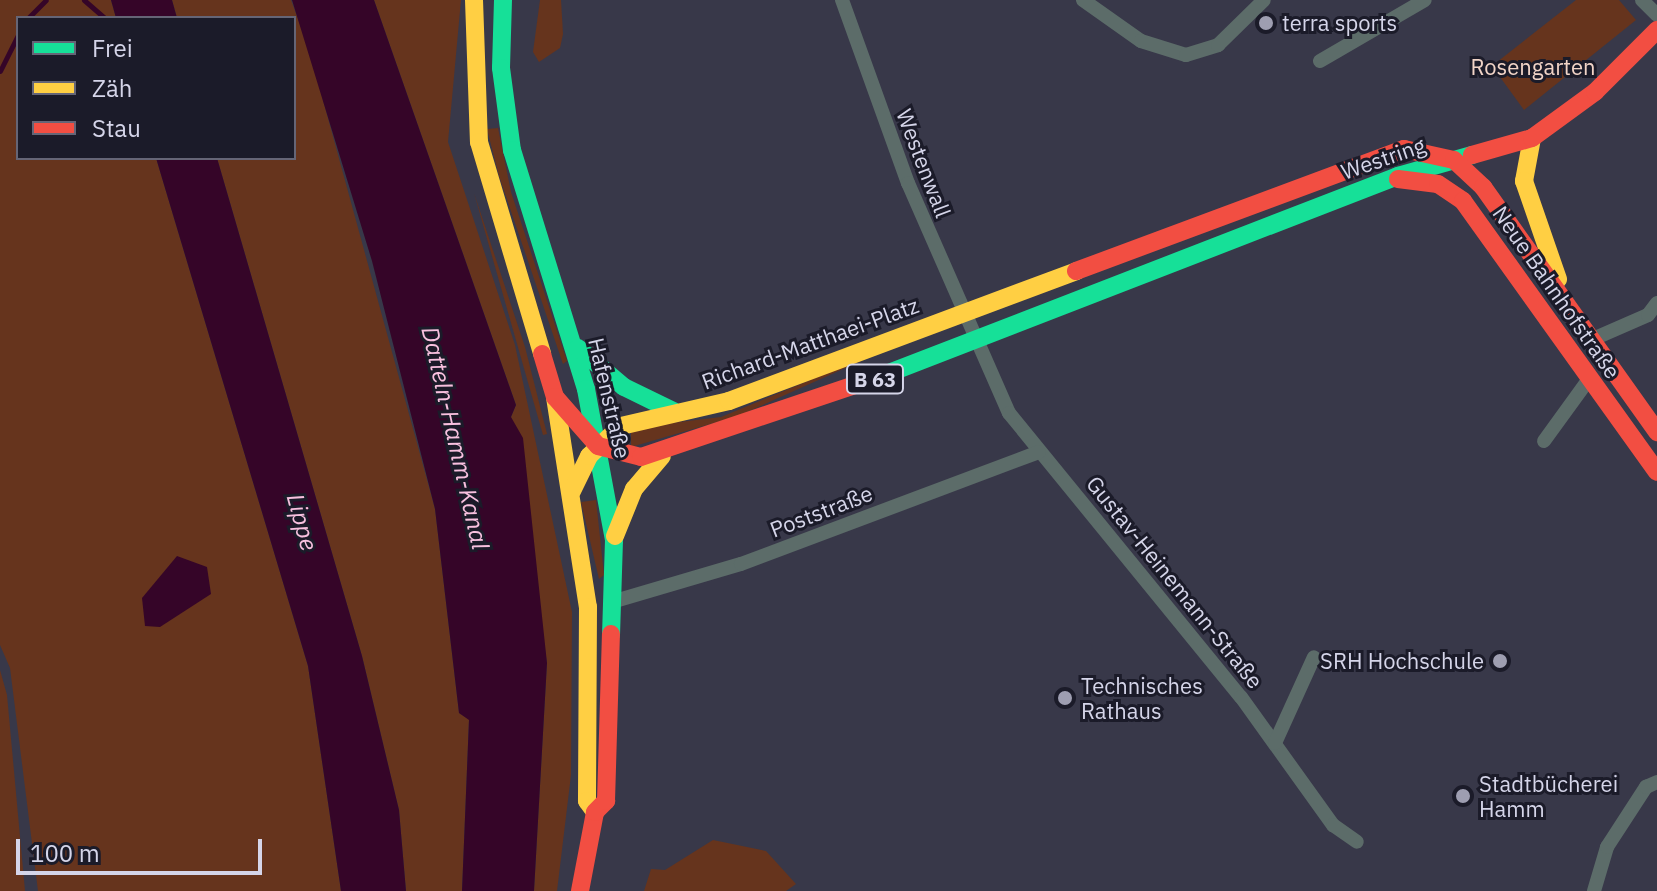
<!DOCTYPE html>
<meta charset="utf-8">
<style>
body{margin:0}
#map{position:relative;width:1657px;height:891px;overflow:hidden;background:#383849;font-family:"IBM Plex Sans",sans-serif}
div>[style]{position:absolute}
.green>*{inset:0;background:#66341d}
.water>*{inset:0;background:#350528}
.stream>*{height:5px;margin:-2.5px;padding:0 2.5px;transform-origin:2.5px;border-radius:2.5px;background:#350528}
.street>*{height:14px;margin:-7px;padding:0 7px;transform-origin:7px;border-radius:7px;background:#5c6c69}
.fast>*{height:18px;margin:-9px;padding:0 9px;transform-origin:9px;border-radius:9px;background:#16e098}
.slow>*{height:18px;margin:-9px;padding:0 9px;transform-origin:9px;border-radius:9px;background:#ffcf43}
.jam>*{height:18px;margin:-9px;padding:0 9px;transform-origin:9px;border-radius:9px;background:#f24e42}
.dots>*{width:22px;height:22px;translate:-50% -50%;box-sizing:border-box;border:4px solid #1b1b29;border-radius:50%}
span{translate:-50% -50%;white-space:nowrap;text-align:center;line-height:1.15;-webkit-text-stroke:6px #1b1b29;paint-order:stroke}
.shield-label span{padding:2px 6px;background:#1b1b29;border:2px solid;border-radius:6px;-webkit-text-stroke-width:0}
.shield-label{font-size:20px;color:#d5d5e9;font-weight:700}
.poi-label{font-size:22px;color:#d5d5e9}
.left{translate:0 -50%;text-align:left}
.right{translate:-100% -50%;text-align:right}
.park-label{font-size:22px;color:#f1d4c7}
.street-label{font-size:22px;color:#d5d5e9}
.water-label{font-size:24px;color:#f8c0df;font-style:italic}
.legend{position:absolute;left:16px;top:16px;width:280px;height:144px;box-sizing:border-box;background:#1b1b29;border:2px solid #656576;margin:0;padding:10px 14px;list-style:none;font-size:24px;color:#d5d5e9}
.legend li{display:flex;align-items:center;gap:16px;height:40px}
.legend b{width:40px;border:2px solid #656576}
.scale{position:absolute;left:16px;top:839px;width:246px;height:36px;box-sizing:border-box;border:4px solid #d5d5e9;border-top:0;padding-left:10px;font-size:24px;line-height:28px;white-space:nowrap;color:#d5d5e9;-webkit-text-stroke:6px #1b1b29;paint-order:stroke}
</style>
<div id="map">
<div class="green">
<i style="clip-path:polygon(0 0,111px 0,116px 18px,18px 18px,18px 158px,156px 158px,308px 666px,341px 891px,38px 891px,10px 668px,0 645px)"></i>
<i style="clip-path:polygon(172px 0,291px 0,309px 49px,435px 509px,459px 713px,469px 719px,462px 891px,406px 891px,399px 810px,362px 656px,217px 158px,294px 158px,294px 18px,177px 18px)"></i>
<i style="clip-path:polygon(374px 0,461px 0,448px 142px,515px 345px,572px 612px,571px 775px,557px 891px,534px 891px,547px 663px,511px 417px,516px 405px)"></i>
<i style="clip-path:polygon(540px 0,561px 0,563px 34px,560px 48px,539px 62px,533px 52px)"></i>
<i style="clip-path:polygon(1576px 0,1619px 0,1636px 20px,1524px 110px,1492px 66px)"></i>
<i style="clip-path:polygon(498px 128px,511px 192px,567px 361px,563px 364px,499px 176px,487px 129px)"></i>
<i style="clip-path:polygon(474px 193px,525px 347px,547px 434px,543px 435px)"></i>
<i style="clip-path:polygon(917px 336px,738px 416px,631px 447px,631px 430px,638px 427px,721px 417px)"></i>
<i style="clip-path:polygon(596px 500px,604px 575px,599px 579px,581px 502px)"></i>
<i style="clip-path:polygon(0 670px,7px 695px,25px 891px,0 891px)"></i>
<i style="clip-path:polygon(713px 840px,766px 851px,796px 884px,786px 891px,644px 891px,651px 869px,665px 870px)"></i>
</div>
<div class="water">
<i style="clip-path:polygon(111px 0,172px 0,177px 18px,116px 18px)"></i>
<i style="clip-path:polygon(292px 0,374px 0,516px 405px,511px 417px,523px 438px,547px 663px,534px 891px,462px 891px,469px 720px,459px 713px,435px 509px,372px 261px)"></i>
<i style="clip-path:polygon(156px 158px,217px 158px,362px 656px,399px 810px,406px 891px,341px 891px,308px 666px)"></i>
<i style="clip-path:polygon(177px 556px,207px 567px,211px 594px,160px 627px,145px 626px,142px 598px)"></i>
</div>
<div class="stream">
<i style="left:84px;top:0;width:28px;rotate:41deg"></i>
<i style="left:28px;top:18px;width:25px;rotate:-45deg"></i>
<i style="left:0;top:71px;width:40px;rotate:-63.4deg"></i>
</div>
<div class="street">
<i style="left:842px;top:0;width:195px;rotate:70.2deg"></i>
<i style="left:908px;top:183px;width:251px;rotate:66.3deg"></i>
<i style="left:1009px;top:413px;width:367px;rotate:50.8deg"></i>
<i style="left:1241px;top:697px;width:158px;rotate:54.3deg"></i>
<i style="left:1333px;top:825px;width:29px;rotate:35deg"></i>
<i style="left:1083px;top:0;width:71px;rotate:35.3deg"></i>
<i style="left:1141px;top:41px;width:47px;rotate:17.3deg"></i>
<i style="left:1186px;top:55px;width:34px;rotate:-17deg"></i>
<i style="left:1218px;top:45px;width:64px;rotate:-44.4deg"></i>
<i style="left:1642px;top:0;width:21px;rotate:45deg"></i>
<i style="left:1320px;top:61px;width:121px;rotate:-30.2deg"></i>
<i style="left:1593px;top:339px;width:60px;rotate:-23.6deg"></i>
<i style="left:1648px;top:315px;width:15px;rotate:-53deg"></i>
<i style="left:1544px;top:441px;width:77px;rotate:-54deg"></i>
<i style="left:615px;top:601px;width:131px;rotate:-16.4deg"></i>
<i style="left:741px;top:564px;width:318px;rotate:-20.6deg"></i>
<i style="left:1275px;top:743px;width:94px;rotate:-65.6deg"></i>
<i style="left:1594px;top:891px;width:46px;rotate:-73.5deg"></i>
<i style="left:1607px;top:847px;width:72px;rotate:-57deg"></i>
<i style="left:1646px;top:787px;width:12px;rotate:-24deg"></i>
</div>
<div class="fast">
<i style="left:503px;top:0;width:68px;rotate:91.7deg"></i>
<i style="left:501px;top:68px;width:83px;rotate:82.4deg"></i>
<i style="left:512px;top:150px;width:250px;rotate:72.8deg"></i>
<i style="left:586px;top:389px;width:154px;rotate:79.5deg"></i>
<i style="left:614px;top:540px;width:94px;rotate:91.8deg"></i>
<i style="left:578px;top:348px;width:60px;rotate:40.3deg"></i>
<i style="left:624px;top:387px;width:55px;rotate:26.1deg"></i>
<i style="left:876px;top:378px;width:560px;rotate:-21.16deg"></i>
<i style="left:1398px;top:176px;width:77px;rotate:-15.8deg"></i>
</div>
<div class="slow">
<i style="left:474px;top:0;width:142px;rotate:88deg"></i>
<i style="left:479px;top:142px;width:221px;rotate:73.4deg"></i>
<i style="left:1532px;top:138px;width:44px;rotate:100.5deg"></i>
<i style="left:1524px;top:181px;width:104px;rotate:70.9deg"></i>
<i style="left:555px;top:397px;width:213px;rotate:81.1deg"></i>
<i style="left:588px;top:607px;width:194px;rotate:90.3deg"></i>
<i style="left:587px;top:801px;width:14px;rotate:54deg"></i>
<i style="left:572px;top:491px;width:39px;rotate:-64deg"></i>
<i style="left:589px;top:456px;width:44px;rotate:-43.2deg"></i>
<i style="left:621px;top:426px;width:111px;rotate:-13deg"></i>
<i style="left:729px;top:401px;width:371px;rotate:-20.5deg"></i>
<i style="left:615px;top:536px;width:51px;rotate:-68deg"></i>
<i style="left:634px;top:489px;width:43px;rotate:-49.7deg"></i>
</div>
<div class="jam">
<i style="left:1472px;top:155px;width:62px;rotate:-15.8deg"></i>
<i style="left:1532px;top:138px;width:78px;rotate:-36.1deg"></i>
<i style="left:1595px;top:92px;width:88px;rotate:-45deg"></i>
<i style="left:1398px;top:179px;width:40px;rotate:7.1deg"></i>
<i style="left:1438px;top:184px;width:30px;rotate:34deg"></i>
<i style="left:1463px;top:201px;width:333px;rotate:54.4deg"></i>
<i style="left:1076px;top:271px;width:350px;rotate:-20.4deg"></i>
<i style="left:1404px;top:149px;width:51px;rotate:12.4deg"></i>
<i style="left:1454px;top:160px;width:40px;rotate:43deg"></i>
<i style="left:1483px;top:187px;width:301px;rotate:54.6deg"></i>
<i style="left:542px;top:354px;width:45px;rotate:73.2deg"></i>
<i style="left:555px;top:397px;width:65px;rotate:48.7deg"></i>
<i style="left:598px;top:446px;width:44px;rotate:14.3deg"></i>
<i style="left:641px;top:457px;width:248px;rotate:-18.6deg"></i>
<i style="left:580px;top:891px;width:80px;rotate:-79.2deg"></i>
<i style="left:595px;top:812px;width:16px;rotate:-45deg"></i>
<i style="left:606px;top:801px;width:167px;rotate:-88.3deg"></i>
</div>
<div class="dots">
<i style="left:1266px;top:23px;background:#9e9eb1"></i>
<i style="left:1500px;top:661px;background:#9e9eb1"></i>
<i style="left:1065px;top:698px;background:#9e9eb1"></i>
<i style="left:1463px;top:796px;background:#9e9eb1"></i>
</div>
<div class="shield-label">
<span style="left:875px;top:379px">B 63</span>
</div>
<div class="poi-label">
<span class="left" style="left:1282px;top:23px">terra sports</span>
<span class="right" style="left:1484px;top:661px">SRH Hochschule</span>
<span class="left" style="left:1081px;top:698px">Technisches<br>Rathaus</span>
<span class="left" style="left:1479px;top:796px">Stadtbücherei<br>Hamm</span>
</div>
<div class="park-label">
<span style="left:1533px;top:67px">Rosengarten</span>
</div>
<div class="street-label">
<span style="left:1383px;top:158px;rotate:-19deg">Westring</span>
<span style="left:924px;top:163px;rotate:69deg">Westenwall</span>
<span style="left:1557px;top:292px;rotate:55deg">Neue Bahnhofstraße</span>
<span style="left:810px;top:343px;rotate:-20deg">Richard-Matthaei-Platz</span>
<span style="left:610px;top:398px;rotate:77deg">Hafenstraße</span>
<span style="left:821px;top:511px;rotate:-21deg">Poststraße</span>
<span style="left:1175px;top:582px;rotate:51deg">Gustav-Heinemann-Straße</span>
</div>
<div class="water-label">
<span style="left:455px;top:438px;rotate:77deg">Datteln-Hamm-Kanal</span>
<span style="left:302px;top:522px;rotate:75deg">Lippe</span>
</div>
<ul class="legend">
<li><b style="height:10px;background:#16e098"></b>Frei</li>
<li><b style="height:10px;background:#ffcf43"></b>Zäh</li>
<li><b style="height:10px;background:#f24e42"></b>Stau</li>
</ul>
<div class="scale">100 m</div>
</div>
